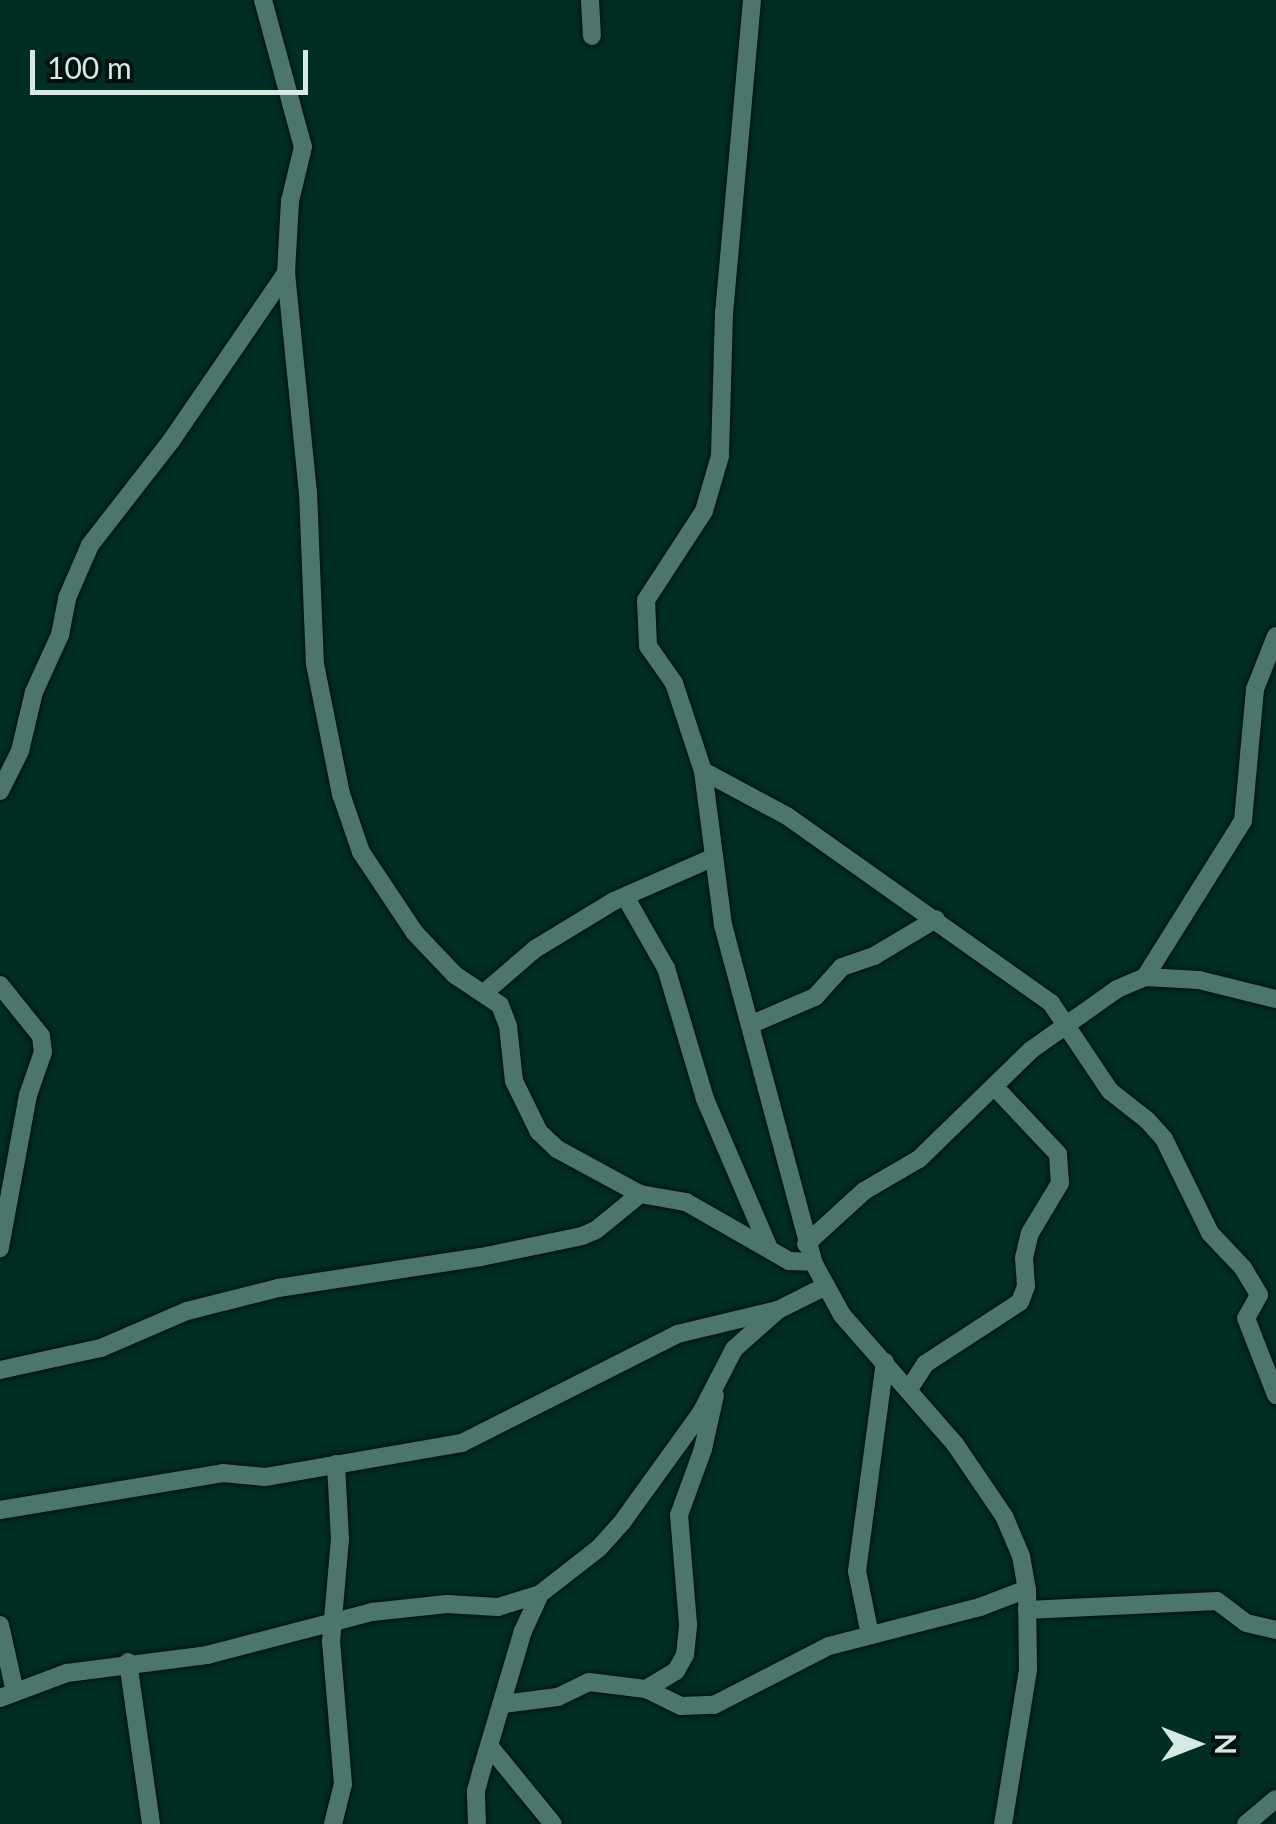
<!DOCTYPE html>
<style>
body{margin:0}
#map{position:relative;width:1276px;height:1824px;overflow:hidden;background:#002d24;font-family:Lato,sans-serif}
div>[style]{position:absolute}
.roads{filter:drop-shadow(0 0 2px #00120e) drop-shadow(0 0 2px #00120e)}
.street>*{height:18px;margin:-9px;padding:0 9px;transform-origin:9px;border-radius:9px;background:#4c766b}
span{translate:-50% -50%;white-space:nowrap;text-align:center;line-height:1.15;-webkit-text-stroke:10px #03120e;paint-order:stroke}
.north{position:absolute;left:1146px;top:1694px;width:100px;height:100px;-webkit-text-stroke:8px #03120e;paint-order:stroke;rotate:90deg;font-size:28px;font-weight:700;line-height:40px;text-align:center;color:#d4eae3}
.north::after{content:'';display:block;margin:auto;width:35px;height:45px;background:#d4eae3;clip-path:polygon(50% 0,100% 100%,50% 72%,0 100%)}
.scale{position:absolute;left:30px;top:50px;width:278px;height:45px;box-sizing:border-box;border:5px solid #d4eae3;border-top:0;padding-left:12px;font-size:30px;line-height:35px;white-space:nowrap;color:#d4eae3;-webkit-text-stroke:8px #03120e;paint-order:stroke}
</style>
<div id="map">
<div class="roads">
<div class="street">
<i style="left:263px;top:0;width:152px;rotate:74.8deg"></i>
<i style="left:303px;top:147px;width:56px;rotate:103.5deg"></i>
<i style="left:290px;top:201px;width:72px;rotate:93.2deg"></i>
<i style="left:286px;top:273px;width:220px;rotate:84.3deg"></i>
<i style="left:308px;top:492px;width:172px;rotate:87.7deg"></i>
<i style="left:315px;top:664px;width:133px;rotate:78.7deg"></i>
<i style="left:341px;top:794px;width:61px;rotate:71deg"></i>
<i style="left:361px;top:852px;width:97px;rotate:56.3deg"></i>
<i style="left:415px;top:933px;width:58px;rotate:46.4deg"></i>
<i style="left:455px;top:975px;width:54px;rotate:33.7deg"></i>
<i style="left:500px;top:1005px;width:22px;rotate:69deg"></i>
<i style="left:508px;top:1026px;width:55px;rotate:83.8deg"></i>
<i style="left:514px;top:1081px;width:57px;rotate:63.9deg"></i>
<i style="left:539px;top:1132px;width:25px;rotate:43deg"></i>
<i style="left:557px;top:1149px;width:94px;rotate:28.5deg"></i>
<i style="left:640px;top:1194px;width:47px;rotate:9.9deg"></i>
<i style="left:686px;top:1202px;width:119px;rotate:29.8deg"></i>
<i style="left:789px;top:1261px;width:24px;rotate:2deg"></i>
<i style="left:590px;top:0;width:36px;rotate:87deg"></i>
<i style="left:752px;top:0;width:313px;rotate:95.1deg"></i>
<i style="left:724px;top:312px;width:144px;rotate:91.6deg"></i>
<i style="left:720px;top:456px;width:57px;rotate:106.2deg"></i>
<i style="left:704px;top:511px;width:106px;rotate:123.1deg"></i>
<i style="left:646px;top:600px;width:46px;rotate:87.5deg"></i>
<i style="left:648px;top:646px;width:45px;rotate:54.9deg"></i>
<i style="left:674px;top:683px;width:93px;rotate:71.8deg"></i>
<i style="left:703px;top:771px;width:155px;rotate:82.6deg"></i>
<i style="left:723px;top:925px;width:349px;rotate:75deg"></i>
<i style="left:813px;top:1262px;width:60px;rotate:61.3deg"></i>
<i style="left:842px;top:1315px;width:171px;rotate:48.8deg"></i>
<i style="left:955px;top:1444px;width:87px;rotate:55.8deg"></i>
<i style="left:1004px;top:1516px;width:43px;rotate:67deg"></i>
<i style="left:1021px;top:1556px;width:34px;rotate:80deg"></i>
<i style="left:1027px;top:1589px;width:81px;rotate:89.3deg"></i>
<i style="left:1028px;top:1670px;width:156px;rotate:99.2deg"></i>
<i style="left:703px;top:771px;width:95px;rotate:28.2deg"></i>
<i style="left:787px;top:816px;width:324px;rotate:35.3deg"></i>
<i style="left:1051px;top:1003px;width:106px;rotate:56.2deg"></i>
<i style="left:1110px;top:1091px;width:47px;rotate:38.1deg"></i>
<i style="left:1147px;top:1120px;width:25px;rotate:48deg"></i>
<i style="left:1164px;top:1139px;width:105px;rotate:63.9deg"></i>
<i style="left:1210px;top:1233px;width:48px;rotate:46.7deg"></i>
<i style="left:1243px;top:1268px;width:31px;rotate:59deg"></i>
<i style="left:1259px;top:1295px;width:26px;rotate:119deg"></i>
<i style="left:1246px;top:1318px;width:83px;rotate:68.7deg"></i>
<i style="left:0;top:791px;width:45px;rotate:-63.4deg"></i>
<i style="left:20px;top:751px;width:61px;rotate:-76.7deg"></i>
<i style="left:34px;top:692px;width:63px;rotate:-65.5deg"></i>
<i style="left:60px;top:635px;width:38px;rotate:-79deg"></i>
<i style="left:67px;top:598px;width:58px;rotate:-66.5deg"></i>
<i style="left:90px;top:545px;width:132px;rotate:-52.1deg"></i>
<i style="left:171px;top:441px;width:204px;rotate:-55.6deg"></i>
<i style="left:626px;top:898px;width:81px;rotate:60.3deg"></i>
<i style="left:666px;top:968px;width:137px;rotate:73.4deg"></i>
<i style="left:705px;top:1099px;width:162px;rotate:66.8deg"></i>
<i style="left:1145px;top:977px;width:184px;rotate:-57.9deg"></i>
<i style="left:1243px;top:821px;width:133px;rotate:-84.8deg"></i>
<i style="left:1255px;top:689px;width:57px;rotate:-68.4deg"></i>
<i style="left:0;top:985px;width:65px;rotate:51.2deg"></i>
<i style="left:41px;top:1036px;width:16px;rotate:83deg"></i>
<i style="left:43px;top:1052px;width:46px;rotate:109.2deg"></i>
<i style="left:28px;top:1095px;width:156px;rotate:100.4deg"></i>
<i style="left:484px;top:993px;width:67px;rotate:-40.8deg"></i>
<i style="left:535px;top:949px;width:92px;rotate:-31.3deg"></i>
<i style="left:614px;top:901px;width:107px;rotate:-23.7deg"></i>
<i style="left:752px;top:1024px;width:69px;rotate:-23.2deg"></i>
<i style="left:815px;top:997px;width:40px;rotate:-48deg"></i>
<i style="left:842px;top:967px;width:34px;rotate:-19deg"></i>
<i style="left:874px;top:956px;width:72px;rotate:-30.8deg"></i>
<i style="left:806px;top:1244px;width:79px;rotate:-42.4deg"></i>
<i style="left:864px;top:1191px;width:64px;rotate:-30.2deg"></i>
<i style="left:919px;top:1159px;width:156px;rotate:-44.2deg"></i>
<i style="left:1031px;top:1050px;width:105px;rotate:-35.3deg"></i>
<i style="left:1117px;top:989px;width:30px;rotate:-23deg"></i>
<i style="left:1145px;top:977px;width:54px;rotate:3.2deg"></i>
<i style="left:1199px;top:980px;width:79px;rotate:13.9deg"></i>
<i style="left:0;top:1370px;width:103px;rotate:-12.3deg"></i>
<i style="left:101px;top:1348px;width:94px;rotate:-23.3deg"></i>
<i style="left:187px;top:1311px;width:94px;rotate:-14.2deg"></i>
<i style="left:278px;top:1288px;width:205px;rotate:-8.7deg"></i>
<i style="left:481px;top:1257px;width:103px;rotate:-11.7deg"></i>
<i style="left:582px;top:1236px;width:15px;rotate:-23deg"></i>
<i style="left:596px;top:1230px;width:57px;rotate:-39.3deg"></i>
<i style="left:909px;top:1389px;width:30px;rotate:-57deg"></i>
<i style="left:925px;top:1364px;width:113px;rotate:-33.1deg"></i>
<i style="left:1020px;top:1302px;width:17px;rotate:-69deg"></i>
<i style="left:1026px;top:1286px;width:28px;rotate:-94deg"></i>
<i style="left:1024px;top:1258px;width:26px;rotate:-77deg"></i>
<i style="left:1030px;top:1233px;width:58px;rotate:-59deg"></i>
<i style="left:1060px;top:1183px;width:29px;rotate:-94deg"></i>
<i style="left:1058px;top:1154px;width:93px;rotate:-133.3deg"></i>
<i style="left:0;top:1510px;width:226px;rotate:-9.4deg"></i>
<i style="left:223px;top:1473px;width:42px;rotate:5.4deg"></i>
<i style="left:265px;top:1477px;width:200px;rotate:-9.8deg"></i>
<i style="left:462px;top:1443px;width:242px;rotate:-26.8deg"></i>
<i style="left:678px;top:1334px;width:103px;rotate:-13.5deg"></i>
<i style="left:1027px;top:1610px;width:190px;rotate:-2.7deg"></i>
<i style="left:1217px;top:1601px;width:36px;rotate:37deg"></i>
<i style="left:1246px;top:1623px;width:31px;rotate:13deg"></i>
<i style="left:0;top:1625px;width:69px;rotate:77.4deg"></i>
<i style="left:870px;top:1635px;width:65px;rotate:-101.5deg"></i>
<i style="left:857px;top:1571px;width:211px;rotate:-82.4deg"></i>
<i style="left:128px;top:1662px;width:164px;rotate:81.9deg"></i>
<i style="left:646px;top:1689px;width:39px;rotate:26deg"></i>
<i style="left:681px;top:1706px;width:33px;rotate:-2deg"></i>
<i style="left:714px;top:1705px;width:129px;rotate:-27.2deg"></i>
<i style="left:829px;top:1646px;width:156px;rotate:-14.5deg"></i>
<i style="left:980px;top:1607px;width:50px;rotate:-21deg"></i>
<i style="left:0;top:1698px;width:72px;rotate:-20.5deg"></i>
<i style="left:67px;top:1673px;width:141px;rotate:-7.3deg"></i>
<i style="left:207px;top:1655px;width:171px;rotate:-14.6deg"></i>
<i style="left:372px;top:1612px;width:75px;rotate:-6.1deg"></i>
<i style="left:447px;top:1604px;width:51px;rotate:3.4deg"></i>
<i style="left:498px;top:1607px;width:44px;rotate:-17.2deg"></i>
<i style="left:503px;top:1704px;width:55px;rotate:-7.3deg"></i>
<i style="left:558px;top:1697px;width:34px;rotate:-26deg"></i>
<i style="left:589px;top:1682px;width:57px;rotate:7deg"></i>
<i style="left:646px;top:1689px;width:35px;rotate:-31deg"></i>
<i style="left:676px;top:1671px;width:18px;rotate:-61deg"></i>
<i style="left:685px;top:1655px;width:31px;rotate:-84deg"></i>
<i style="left:688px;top:1624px;width:109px;rotate:-94.7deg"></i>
<i style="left:679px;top:1515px;width:70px;rotate:-70deg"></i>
<i style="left:703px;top:1449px;width:55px;rotate:-77.5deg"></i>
<i style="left:490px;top:1747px;width:99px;rotate:50.7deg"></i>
<i style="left:333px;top:1824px;width:41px;rotate:-76deg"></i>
<i style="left:343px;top:1784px;width:143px;rotate:-94.8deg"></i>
<i style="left:331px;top:1642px;width:103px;rotate:-85deg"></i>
<i style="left:340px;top:1539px;width:75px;rotate:-93.1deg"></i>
<i style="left:477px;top:1824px;width:33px;rotate:-92deg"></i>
<i style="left:476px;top:1791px;width:23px;rotate:-75deg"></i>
<i style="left:482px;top:1769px;width:144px;rotate:-73.5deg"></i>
<i style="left:523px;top:1631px;width:41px;rotate:-65.3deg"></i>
<i style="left:540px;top:1594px;width:75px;rotate:-37.9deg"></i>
<i style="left:599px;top:1548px;width:36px;rotate:-48deg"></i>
<i style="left:623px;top:1521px;width:133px;rotate:-54.2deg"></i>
<i style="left:701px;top:1413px;width:72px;rotate:-62.7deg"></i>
<i style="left:734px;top:1349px;width:59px;rotate:-41.6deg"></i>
<i style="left:778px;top:1310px;width:51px;rotate:-26.6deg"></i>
<i style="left:1246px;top:1824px;width:39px;rotate:-40deg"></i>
</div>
</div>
<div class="north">N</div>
<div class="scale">100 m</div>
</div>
